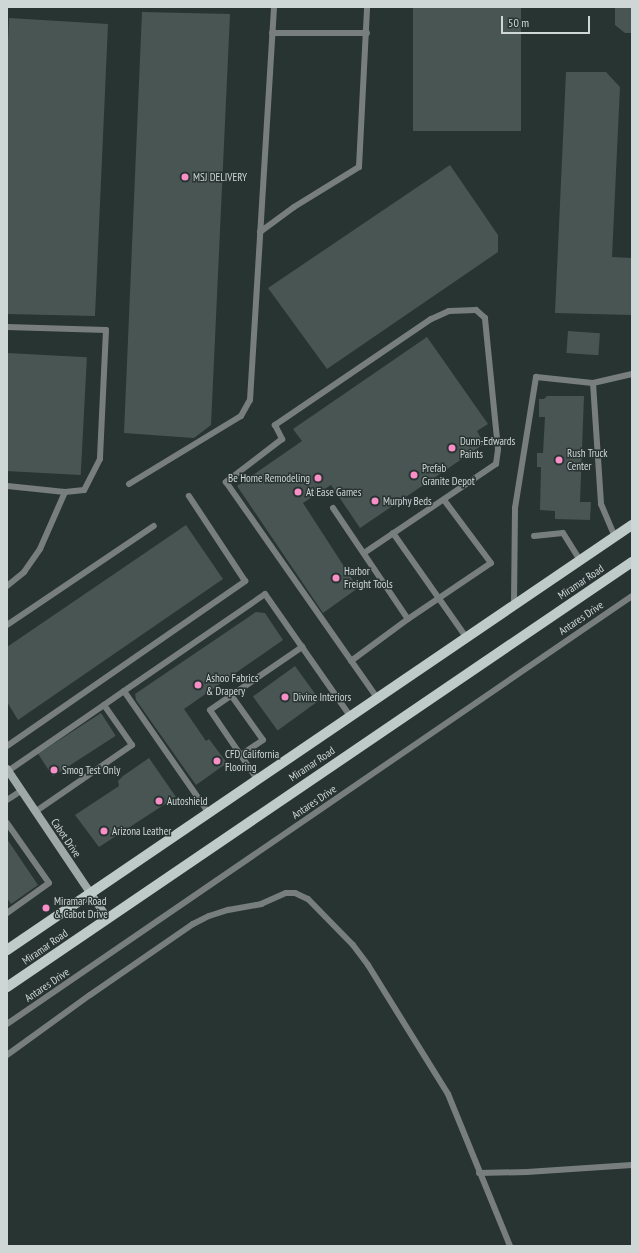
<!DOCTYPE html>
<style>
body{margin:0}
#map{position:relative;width:639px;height:1253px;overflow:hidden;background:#283432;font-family:"PT Sans Narrow",sans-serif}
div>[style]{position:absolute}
.building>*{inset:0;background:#485553;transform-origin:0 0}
.lane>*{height:6px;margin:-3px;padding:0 3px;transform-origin:3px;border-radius:3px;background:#787e7d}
.secondary>*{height:8px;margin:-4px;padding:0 4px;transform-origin:4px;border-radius:4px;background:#9fa9a8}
.primary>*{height:10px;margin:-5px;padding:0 5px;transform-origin:5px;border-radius:5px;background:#becbc9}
.dots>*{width:11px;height:11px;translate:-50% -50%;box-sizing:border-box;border:2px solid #283432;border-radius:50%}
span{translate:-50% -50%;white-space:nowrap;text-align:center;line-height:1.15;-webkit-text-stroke:3px #283432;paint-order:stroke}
.poi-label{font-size:11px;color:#cfd7d6}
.left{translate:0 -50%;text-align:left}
.right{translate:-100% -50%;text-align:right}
.street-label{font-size:11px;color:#cfd7d6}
.frame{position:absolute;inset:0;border:8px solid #cfd7d6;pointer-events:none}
.scale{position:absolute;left:501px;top:16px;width:89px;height:18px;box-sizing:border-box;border:2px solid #cfd7d6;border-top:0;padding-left:5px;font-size:12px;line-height:14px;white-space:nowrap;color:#cfd7d6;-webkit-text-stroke:3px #283432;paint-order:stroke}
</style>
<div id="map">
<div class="building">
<i style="left:413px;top:7px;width:108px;height:124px"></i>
<i style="clip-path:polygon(615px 7px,632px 7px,632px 33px,625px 33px,615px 25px)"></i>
<i style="clip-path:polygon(142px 12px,230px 14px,211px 425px,194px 438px,124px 433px)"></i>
<i style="clip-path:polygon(9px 18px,108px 24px,95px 316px,7px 314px,7px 67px)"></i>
<i style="clip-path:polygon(566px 72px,606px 72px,620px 87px,612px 257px,632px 258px,632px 315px,555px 313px)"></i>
<i style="clip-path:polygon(450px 165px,498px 235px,498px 252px,327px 369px,268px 288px)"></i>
<i style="left:568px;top:331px;width:32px;height:22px;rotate:4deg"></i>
<i style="clip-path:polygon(427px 337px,488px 424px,477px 431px,484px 444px,360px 528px,331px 485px,303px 503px,358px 588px,323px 613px,237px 486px,302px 441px,293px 429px)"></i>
<i style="left:7px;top:353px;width:80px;height:118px;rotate:3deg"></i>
<i style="clip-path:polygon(547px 396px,584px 396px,580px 502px,591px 502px,590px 520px,555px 519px,555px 511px,540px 510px,541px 467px,537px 467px,537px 453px,543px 453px,545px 417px,539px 417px,539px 399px,544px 399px)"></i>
<i style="clip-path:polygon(186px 525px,223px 579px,18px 720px,7px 702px,7px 647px)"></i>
<i style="clip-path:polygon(256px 612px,265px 613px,283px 640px,184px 709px,206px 741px,209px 739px,227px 763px,196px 785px,136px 700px,135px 694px)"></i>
<i style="left:295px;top:666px;width:42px;height:52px;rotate:54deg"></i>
<i style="left:101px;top:713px;width:27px;height:75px;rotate:57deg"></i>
<i style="clip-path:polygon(149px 758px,176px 797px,99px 847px,75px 815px,119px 786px,118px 781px,123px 776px)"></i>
<i style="clip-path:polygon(7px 839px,38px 885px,11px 904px,7px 898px)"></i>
</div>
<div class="lane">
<i style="left:272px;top:33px;width:95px"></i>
<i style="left:260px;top:232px;width:42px;rotate:-36.3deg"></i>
<i style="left:294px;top:207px;width:76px;rotate:-31.6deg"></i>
<i style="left:359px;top:167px;width:160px;rotate:-87.1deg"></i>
<i style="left:7px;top:327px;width:99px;rotate:1.7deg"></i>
<i style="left:106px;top:330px;width:129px;rotate:92.7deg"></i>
<i style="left:100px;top:459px;width:35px;rotate:117deg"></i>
<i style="left:84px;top:490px;width:19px;rotate:174deg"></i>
<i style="left:65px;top:492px;width:58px;rotate:-174.1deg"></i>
<i style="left:593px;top:383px;width:40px;rotate:-13deg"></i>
<i style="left:129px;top:484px;width:131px;rotate:-31.3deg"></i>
<i style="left:241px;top:416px;width:18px;rotate:-61deg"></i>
<i style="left:250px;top:400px;width:394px;rotate:-86.5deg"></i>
<i style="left:333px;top:508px;width:134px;rotate:56deg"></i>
<i style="left:393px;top:533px;width:127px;rotate:54.9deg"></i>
<i style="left:534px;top:536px;width:29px;rotate:-6deg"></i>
<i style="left:563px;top:533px;width:32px;rotate:58deg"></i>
<i style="left:364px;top:553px;width:159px;rotate:-34deg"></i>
<i style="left:496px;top:464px;width:15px;rotate:-82deg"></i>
<i style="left:498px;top:449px;width:132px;rotate:-95.7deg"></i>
<i style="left:485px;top:318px;width:12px;rotate:-138deg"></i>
<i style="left:476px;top:310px;width:27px;rotate:178deg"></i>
<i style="left:449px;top:311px;width:20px;rotate:156deg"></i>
<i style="left:431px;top:319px;width:189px;rotate:145.8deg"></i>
<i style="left:275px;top:425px;width:16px;rotate:63deg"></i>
<i style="left:282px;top:439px;width:71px;rotate:142.5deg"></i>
<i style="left:226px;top:482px;width:264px;rotate:55deg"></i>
<i style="left:7px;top:586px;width:22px;rotate:-39deg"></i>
<i style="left:24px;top:572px;width:28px;rotate:-55deg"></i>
<i style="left:40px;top:549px;width:62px;rotate:-66.3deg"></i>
<i style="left:514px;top:604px;width:96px;rotate:-89.4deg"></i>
<i style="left:515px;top:508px;width:133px;rotate:-80.9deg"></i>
<i style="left:536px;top:377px;width:57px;rotate:6deg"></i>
<i style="left:593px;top:383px;width:121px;rotate:86.2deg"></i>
<i style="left:601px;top:504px;width:36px;rotate:67deg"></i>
<i style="left:7px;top:625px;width:177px;rotate:-34deg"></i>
<i style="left:351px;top:661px;width:71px;rotate:-36.4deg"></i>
<i style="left:408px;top:619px;width:100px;rotate:-34deg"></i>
<i style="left:491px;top:563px;width:79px;rotate:-126.7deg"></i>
<i style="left:231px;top:695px;width:55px;rotate:54.6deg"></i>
<i style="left:263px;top:740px;width:27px;rotate:146deg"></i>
<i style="left:104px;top:705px;width:24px;rotate:-35deg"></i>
<i style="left:7px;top:746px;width:290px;rotate:-34.7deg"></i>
<i style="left:245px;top:581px;width:102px;rotate:-123.4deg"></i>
<i style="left:8px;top:771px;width:116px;rotate:-34.5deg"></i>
<i style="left:104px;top:705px;width:49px;rotate:55deg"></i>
<i style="left:132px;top:745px;width:118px;rotate:145.4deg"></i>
<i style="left:257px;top:779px;width:83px;rotate:-124.3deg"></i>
<i style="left:210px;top:710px;width:112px;rotate:-34.4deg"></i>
<i style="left:7px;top:800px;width:17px;rotate:-33deg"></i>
<i style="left:208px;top:812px;width:147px;rotate:-124.8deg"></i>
<i style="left:124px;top:691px;width:171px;rotate:-34.5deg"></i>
<i style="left:265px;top:594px;width:149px;rotate:55.1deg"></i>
<i style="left:7px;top:823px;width:73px;rotate:55deg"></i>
<i style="left:49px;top:883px;width:52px;rotate:144.5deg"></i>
<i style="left:7px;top:1024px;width:758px;rotate:-34.4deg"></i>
<i style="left:7px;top:1055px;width:102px;rotate:-35.9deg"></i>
<i style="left:90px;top:995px;width:125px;rotate:-34.6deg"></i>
<i style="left:193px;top:924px;width:18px;rotate:-27deg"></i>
<i style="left:209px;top:916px;width:20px;rotate:-18deg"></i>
<i style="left:228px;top:910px;width:34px;rotate:-10deg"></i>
<i style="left:261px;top:904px;width:27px;rotate:-24deg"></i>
<i style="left:286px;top:893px;width:9px"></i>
<i style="left:295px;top:893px;width:14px;rotate:25deg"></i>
<i style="left:308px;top:899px;width:64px;rotate:45.6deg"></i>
<i style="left:353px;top:945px;width:25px;rotate:53deg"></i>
<i style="left:368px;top:965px;width:152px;rotate:58.2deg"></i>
<i style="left:448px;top:1094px;width:164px;rotate:67.8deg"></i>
<i style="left:479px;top:1173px;width:48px;rotate:-1.2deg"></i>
<i style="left:527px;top:1172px;width:105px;rotate:-3.8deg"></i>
</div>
<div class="secondary">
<i style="left:7px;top:769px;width:179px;rotate:56.1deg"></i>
</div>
<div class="primary">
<i style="left:7px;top:950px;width:756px;rotate:-34.22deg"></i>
<i style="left:7px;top:987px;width:756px;rotate:-34.22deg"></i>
</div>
<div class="dots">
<i style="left:185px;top:177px;background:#fa8fc8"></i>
<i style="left:452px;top:448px;background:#fa8fc8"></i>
<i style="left:559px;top:460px;background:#fa8fc8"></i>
<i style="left:414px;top:475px;background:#fa8fc8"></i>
<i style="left:318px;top:478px;background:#fa8fc8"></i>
<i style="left:298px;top:492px;background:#fa8fc8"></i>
<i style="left:375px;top:501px;background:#fa8fc8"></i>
<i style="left:336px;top:578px;background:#fa8fc8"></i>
<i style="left:198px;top:685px;background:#fa8fc8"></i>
<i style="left:285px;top:697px;background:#fa8fc8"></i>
<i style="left:217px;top:761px;background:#fa8fc8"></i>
<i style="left:54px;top:770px;background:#fa8fc8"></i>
<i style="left:159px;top:801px;background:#fa8fc8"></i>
<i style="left:104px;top:831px;background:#fa8fc8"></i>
<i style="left:46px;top:908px;background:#fa8fc8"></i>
</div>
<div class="poi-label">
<span class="left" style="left:193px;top:177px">MSJ DELIVERY</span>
<span class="left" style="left:460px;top:448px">Dunn-Edwards<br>Paints</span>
<span class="left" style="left:567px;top:460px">Rush Truck<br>Center</span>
<span class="left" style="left:422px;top:475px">Prefab<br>Granite Depot</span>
<span class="right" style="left:310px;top:478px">Be Home Remodeling</span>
<span class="left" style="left:306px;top:492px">At Ease Games</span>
<span class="left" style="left:383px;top:501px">Murphy Beds</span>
<span class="left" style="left:344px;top:578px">Harbor<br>Freight Tools</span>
<span class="left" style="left:206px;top:685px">Ashoo Fabrics<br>&amp; Drapery</span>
<span class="left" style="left:293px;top:697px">Divine Interiors</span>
<span class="left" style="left:225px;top:761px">CFD California<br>Flooring</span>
<span class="left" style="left:62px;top:770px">Smog Test Only</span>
<span class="left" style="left:167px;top:801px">Autoshield</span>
<span class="left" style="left:112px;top:831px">Arizona Leather</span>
<span class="left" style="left:54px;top:908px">Miramar Road<br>&amp; Cabot Drive</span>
</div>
<div class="street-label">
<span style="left:581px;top:582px;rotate:-34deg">Miramar Road</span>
<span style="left:581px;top:618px;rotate:-34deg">Antares Drive</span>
<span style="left:312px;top:764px;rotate:-34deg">Miramar Road</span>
<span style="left:314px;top:802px;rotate:-34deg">Antares Drive</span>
<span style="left:66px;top:838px;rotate:56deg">Cabot Drive</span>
<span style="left:45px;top:947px;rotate:-35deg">Miramar Road</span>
<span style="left:47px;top:985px;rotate:-34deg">Antares Drive</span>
</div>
<div class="frame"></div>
<div class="scale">50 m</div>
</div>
